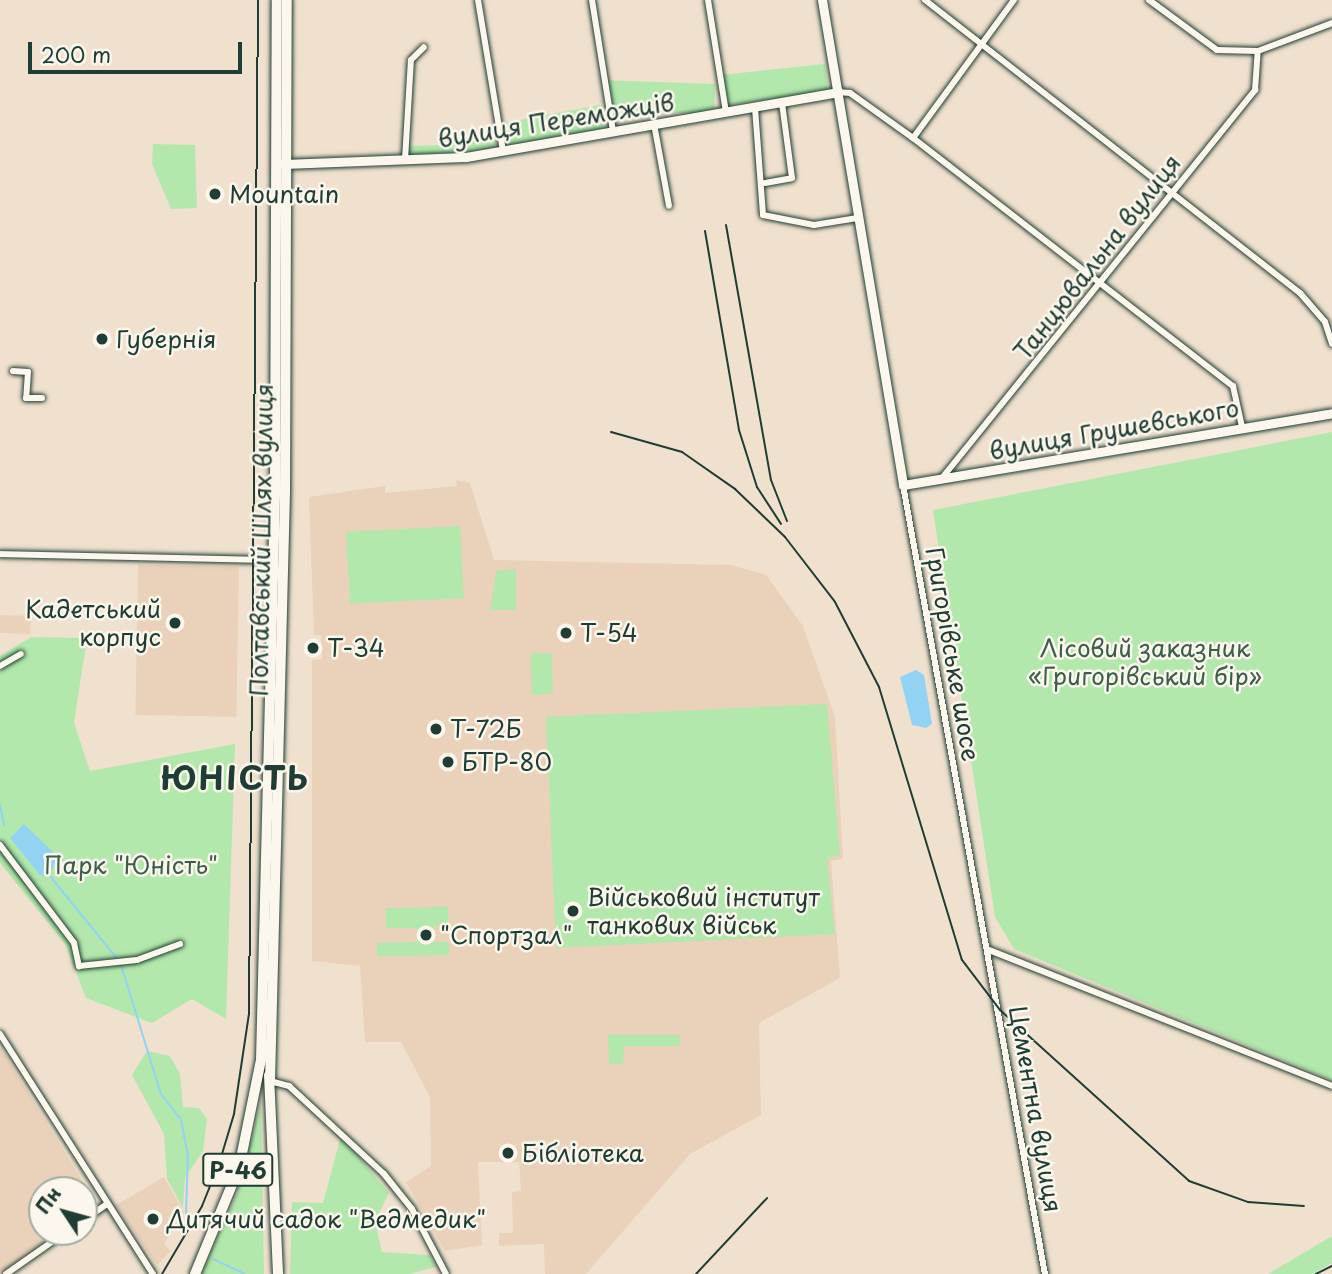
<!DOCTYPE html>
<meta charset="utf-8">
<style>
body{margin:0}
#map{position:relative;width:1332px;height:1274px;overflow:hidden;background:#f0e1ce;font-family:"Playpen Sans",sans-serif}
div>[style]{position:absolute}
.built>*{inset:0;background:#e9d2b9;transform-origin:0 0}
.green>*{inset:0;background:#b2e8ab;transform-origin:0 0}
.water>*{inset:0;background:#92d3f4}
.stream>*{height:2px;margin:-1px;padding:0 1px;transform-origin:1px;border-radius:1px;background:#92d3f4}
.roads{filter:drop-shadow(0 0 2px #1f3d34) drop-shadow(0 0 2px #1f3d34)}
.street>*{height:6px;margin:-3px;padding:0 3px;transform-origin:3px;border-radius:3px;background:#fbf7ec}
.secondary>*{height:9px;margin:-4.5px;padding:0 4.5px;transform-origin:4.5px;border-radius:4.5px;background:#fbf7ec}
.primary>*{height:10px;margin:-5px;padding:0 5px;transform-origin:5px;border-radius:5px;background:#fbf7ec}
.tram>*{height:2px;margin:-1px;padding:0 1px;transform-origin:1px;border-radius:1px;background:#1f3d34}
.rail>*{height:2px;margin:-1px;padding:0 1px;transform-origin:1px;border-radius:1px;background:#1f3d34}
.dots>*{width:19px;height:19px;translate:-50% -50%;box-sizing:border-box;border:4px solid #fbf7ec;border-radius:50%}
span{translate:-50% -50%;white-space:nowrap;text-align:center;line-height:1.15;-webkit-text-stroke:5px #fbf7ec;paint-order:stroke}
.shield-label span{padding:2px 5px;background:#fbf7ec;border:2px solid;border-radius:5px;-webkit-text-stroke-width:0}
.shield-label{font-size:23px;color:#1f3d34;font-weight:700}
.street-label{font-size:24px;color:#1f3d34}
.poi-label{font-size:24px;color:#1f3d34}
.left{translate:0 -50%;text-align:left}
.right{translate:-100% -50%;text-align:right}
.park-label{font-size:24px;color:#3c5f4c}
.district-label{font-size:32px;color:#1f3d34;font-weight:700;letter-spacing:2px}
.north{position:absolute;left:28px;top:1176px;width:70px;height:70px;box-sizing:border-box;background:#fbf7ec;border:2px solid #a3ada2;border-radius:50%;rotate:306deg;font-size:19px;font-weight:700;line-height:28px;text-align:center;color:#1f3d34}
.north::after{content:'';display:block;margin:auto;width:24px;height:32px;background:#1f3d34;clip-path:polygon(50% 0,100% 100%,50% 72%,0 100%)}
.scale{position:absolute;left:28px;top:42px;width:214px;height:32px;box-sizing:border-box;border:4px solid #1f3d34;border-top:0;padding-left:9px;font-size:21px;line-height:24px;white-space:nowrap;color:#1f3d34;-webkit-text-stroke:5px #fbf7ec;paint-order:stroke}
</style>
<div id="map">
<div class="built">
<i style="clip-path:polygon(456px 480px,470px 483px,494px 560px,731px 565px,766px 575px,803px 626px,835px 717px,843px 859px,831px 861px,840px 978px,759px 1023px,761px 1115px,690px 1154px,586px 1274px,545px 1274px,544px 1244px,499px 1246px,499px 1233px,513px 1233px,512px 1192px,521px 1191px,519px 1162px,478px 1162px,482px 1245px,445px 1251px,406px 1182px,431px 1166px,430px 1097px,401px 1042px,365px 1042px,360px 966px,312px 961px,312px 660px,322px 659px,321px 635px,314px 635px,309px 497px,385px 486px,385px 493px,457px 486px)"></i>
<i style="left:138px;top:565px;width:101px;height:150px;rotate:1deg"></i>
<i style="left:0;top:615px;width:31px;height:18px;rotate:2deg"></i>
<i style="clip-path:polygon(0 1047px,97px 1205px,84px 1214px,84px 1190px,42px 1190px,42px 1232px,59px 1232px,0 1274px)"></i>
<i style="clip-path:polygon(164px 1177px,184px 1212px,164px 1244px,171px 1251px,157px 1265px,116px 1205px)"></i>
</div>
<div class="green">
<i style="left:825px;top:64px;width:30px;height:106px;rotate:84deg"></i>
<i style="left:715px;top:84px;width:30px;height:108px;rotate:92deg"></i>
<i style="clip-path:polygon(600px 105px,606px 133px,511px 149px,502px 143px,498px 124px)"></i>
<i style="clip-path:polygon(486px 134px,496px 142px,492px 153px,405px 160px,406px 146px,447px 145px)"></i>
<i style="clip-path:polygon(153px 144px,195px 145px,197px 208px,171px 209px,152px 164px)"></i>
<i style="clip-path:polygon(1332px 432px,1332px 1080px,1014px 949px,995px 917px,933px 510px)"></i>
<i style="left:460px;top:526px;width:72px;height:114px;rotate:87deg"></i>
<i style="clip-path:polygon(516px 569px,516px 610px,490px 610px,496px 571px)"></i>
<i style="clip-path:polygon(31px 637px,87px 638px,74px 723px,90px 771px,235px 744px,226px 1019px,192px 999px,152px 1023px,86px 998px,65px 944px,0 863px,0 656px)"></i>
<i style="left:552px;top:653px;width:41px;height:21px;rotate:89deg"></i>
<i style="clip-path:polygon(827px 704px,840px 856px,827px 858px,835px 934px,556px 948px,546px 717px)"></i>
<i style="clip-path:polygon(448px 907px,448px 925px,434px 926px,434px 942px,449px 942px,449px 955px,377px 956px,377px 943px,417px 942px,417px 928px,386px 928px,386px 908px)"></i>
<i style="clip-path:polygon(608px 1035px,680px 1035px,680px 1046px,624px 1046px,623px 1064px,609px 1064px)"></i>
<i style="clip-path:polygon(147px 1051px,170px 1056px,180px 1074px,183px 1107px,199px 1108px,207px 1119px,203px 1151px,185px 1178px,183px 1208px,167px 1179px,164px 1134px,132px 1075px)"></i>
<i style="clip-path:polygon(261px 1102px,264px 1274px,201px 1274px,238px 1191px)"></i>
<i style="clip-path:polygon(341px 1136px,389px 1193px,375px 1221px,382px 1252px,429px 1255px,436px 1267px,409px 1274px,290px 1274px,292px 1202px,323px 1203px)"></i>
<i style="clip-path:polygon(1332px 1236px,1332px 1263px,1313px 1274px,1268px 1274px)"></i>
</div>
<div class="water">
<i style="clip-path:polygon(916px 670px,924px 675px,932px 724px,926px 728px,912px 725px,900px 677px)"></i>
<i style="clip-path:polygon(24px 824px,58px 857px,49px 876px,40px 875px,10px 838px)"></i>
</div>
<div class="stream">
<i style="left:0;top:805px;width:21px;rotate:79deg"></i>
<i style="left:50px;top:876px;width:108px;rotate:51deg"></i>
<i style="left:121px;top:965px;width:135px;rotate:72.8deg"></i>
<i style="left:161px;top:1094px;width:33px;rotate:52deg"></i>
<i style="left:181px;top:1120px;width:36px;rotate:79deg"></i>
<i style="left:188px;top:1155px;width:58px;rotate:92deg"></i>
<i style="left:213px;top:1259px;width:35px;rotate:25deg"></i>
</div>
<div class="roads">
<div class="street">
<i style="left:478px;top:0;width:153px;rotate:80.6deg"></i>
<i style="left:592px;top:0;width:133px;rotate:80.9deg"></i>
<i style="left:708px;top:0;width:113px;rotate:80.9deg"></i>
<i style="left:925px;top:0;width:476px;rotate:38deg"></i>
<i style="left:1300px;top:293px;width:38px;rotate:49deg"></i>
<i style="left:1325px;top:322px;width:23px;rotate:72deg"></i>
<i style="left:1149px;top:0;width:84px;rotate:36.3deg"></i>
<i style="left:1217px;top:50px;width:41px;rotate:1.4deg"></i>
<i style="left:1258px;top:51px;width:79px;rotate:-20.7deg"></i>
<i style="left:838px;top:92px;width:12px;rotate:5deg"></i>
<i style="left:850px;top:93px;width:77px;rotate:35.5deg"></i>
<i style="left:913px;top:138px;width:405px;rotate:37.8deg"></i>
<i style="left:1233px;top:386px;width:42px;rotate:77.6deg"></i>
<i style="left:755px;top:108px;width:107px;rotate:85.7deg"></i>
<i style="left:763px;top:215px;width:52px;rotate:11.1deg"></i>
<i style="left:814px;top:225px;width:44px;rotate:-9.2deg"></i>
<i style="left:654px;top:124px;width:83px;rotate:79.6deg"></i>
<i style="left:913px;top:138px;width:171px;rotate:-53.8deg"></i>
<i style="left:405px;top:160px;width:100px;rotate:-86.6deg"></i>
<i style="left:411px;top:60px;width:18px;rotate:-45deg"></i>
<i style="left:765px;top:183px;width:27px;rotate:-10deg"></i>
<i style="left:792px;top:178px;width:76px;rotate:-97.6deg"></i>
<i style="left:13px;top:371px;width:15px;rotate:4deg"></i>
<i style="left:28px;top:372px;width:26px;rotate:94deg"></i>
<i style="left:26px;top:398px;width:16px"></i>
<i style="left:942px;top:478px;width:499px;rotate:-51.1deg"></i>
<i style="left:1255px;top:90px;width:39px;rotate:-86deg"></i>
<i style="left:903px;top:485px;width:802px;rotate:79.8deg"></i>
<i style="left:0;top:554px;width:274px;rotate:1.3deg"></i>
<i style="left:0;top:666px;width:24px;rotate:-30deg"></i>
<i style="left:0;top:845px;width:123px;rotate:52.9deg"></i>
<i style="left:74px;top:943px;width:24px;rotate:78deg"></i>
<i style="left:79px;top:966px;width:58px;rotate:-5.9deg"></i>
<i style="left:137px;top:960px;width:46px;rotate:-20.4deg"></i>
<i style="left:989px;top:950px;width:369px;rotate:21.6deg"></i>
<i style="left:0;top:1034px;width:285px;rotate:57.5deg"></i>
<i style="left:270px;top:1081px;width:20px;rotate:15deg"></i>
<i style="left:289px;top:1086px;width:129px;rotate:42.8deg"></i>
<i style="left:384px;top:1174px;width:45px;rotate:51.3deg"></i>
<i style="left:412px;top:1209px;width:73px;rotate:62.4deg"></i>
<i style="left:84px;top:1220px;width:28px;rotate:-35deg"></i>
<i style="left:6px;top:1274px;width:73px;rotate:-35deg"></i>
</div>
<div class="secondary">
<i style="left:822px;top:0;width:492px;rotate:80.5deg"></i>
<i style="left:903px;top:485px;width:435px;rotate:-9.5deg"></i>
<i style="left:282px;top:164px;width:184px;rotate:-2.2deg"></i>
<i style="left:466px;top:157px;width:378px;rotate:-9.9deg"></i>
</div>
<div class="primary">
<i style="left:269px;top:1075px;width:199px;rotate:87.4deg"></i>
<i style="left:270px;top:1081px;width:589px;rotate:-88.54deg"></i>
<i style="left:285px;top:492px;width:492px;rotate:-89.8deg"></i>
<i style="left:195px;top:1274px;width:115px;rotate:-67.5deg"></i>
<i style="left:239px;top:1168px;width:110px;rotate:-78.5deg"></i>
<i style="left:261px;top:1060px;width:566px;rotate:-88.58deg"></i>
<i style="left:275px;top:494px;width:494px;rotate:-89.8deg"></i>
</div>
</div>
<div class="tram">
<i style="left:162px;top:1274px;width:79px;rotate:-59.5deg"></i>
<i style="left:202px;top:1206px;width:45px;rotate:-68deg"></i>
<i style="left:219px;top:1164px;width:52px;rotate:-73.3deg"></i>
<i style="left:234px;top:1114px;width:101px;rotate:-81.5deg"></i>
<i style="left:249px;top:1014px;width:1014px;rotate:-89.49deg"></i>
</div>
<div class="rail">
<i style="left:726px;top:225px;width:259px;rotate:80deg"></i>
<i style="left:771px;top:480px;width:44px;rotate:68.7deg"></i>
<i style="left:705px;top:231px;width:202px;rotate:80.3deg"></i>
<i style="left:739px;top:430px;width:60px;rotate:72.5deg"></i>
<i style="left:757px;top:487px;width:44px;rotate:57deg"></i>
<i style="left:611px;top:432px;width:74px;rotate:15.7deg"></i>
<i style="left:682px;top:452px;width:65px;rotate:34.9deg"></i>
<i style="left:735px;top:489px;width:69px;rotate:43.8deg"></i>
<i style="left:785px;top:537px;width:82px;rotate:52.4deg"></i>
<i style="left:835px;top:602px;width:96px;rotate:62.6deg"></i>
<i style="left:879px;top:687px;width:285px;rotate:73.1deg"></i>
<i style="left:962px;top:960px;width:63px;rotate:52.8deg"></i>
<i style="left:1000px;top:1010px;width:255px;rotate:42.1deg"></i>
<i style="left:1189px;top:1181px;width:63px;rotate:19.6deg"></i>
<i style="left:1248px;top:1202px;width:56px;rotate:4.1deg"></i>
<i style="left:696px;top:1274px;width:104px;rotate:-46.9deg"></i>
<i style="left:1316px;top:1274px;width:18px;rotate:-27deg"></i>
</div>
<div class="dots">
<i style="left:215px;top:194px;background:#1f3d34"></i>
<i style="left:102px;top:339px;background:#1f3d34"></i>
<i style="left:175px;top:623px;background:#1f3d34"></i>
<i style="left:566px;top:633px;background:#1f3d34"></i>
<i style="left:313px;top:648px;background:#1f3d34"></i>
<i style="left:436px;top:729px;background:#1f3d34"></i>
<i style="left:448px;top:762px;background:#1f3d34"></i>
<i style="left:573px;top:911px;background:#1f3d34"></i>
<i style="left:426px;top:935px;background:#1f3d34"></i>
<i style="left:508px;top:1153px;background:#1f3d34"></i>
<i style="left:153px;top:1219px;background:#1f3d34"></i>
</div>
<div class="shield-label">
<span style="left:238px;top:1170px">Р-46</span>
</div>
<div class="street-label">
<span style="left:556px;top:120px;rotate:-9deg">вулиця Переможців</span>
<span style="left:1097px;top:257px;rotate:-52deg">Танцювальна вулиця</span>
<span style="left:1114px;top:429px;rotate:-10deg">вулиця Грушевського</span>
<span style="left:261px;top:540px;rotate:-89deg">Полтавський Шлях вулиця</span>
<span style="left:953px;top:654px;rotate:80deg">Григорівське шосе</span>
<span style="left:1036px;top:1109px;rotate:80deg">Цементна вулиця</span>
</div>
<div class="poi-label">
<span class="left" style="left:229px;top:194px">Mountain</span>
<span class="left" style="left:116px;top:339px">Губернія</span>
<span class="right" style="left:161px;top:623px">Кадетський<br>корпус</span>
<span class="left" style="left:580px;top:633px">Т-54</span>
<span class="left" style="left:327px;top:648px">T-34</span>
<span class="left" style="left:450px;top:729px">Т-72Б</span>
<span class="left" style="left:462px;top:762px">БТР-80</span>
<span class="left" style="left:587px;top:911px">Військовий інститут<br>танкових військ</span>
<span class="left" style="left:440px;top:935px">"Спортзал"</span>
<span class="left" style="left:522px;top:1153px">Бібліотека</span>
<span class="left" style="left:167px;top:1219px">Дитячий садок "Ведмедик"</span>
</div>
<div class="park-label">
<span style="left:1145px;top:662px">Лісовий заказник<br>«Григорівський бір»</span>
<span style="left:131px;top:865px">Парк "Юність"</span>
</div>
<div class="district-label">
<span style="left:235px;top:777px">ЮНІСТЬ</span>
</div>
<div class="north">Пн</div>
<div class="scale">200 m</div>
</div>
